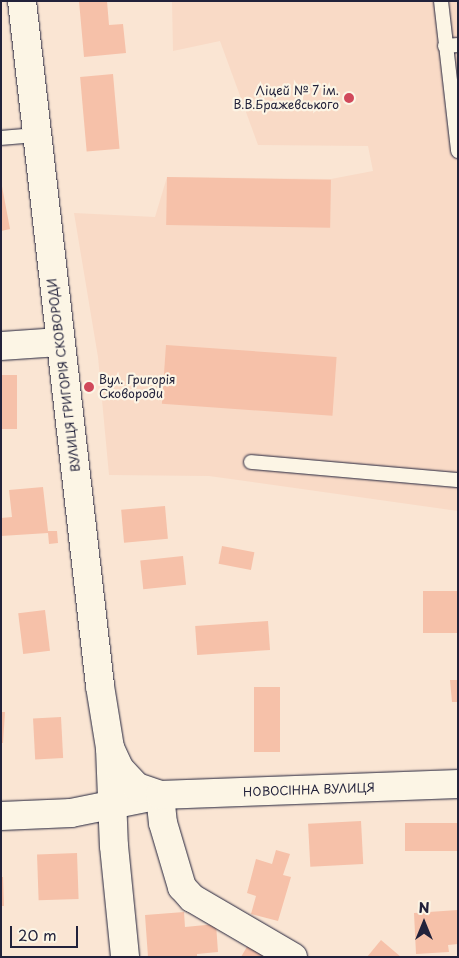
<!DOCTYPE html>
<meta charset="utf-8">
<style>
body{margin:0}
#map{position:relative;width:459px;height:958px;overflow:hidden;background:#fae5d3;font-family:"Playpen Sans",sans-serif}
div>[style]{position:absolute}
.built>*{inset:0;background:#f9dac6}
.building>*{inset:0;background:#f6c1a9;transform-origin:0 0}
.roads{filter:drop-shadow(0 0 1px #22223b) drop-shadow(0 0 1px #22223b)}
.lane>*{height:14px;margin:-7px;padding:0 7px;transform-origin:7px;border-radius:7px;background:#fcf5e5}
.street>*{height:28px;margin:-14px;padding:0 14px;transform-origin:14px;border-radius:14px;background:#fcf5e5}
.secondary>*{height:28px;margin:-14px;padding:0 14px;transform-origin:14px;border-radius:14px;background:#fcf5e5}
.dots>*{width:14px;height:14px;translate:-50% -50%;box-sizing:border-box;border:2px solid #fcf5e5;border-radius:50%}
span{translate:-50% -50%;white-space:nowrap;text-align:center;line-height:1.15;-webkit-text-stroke:4.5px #fcf5e5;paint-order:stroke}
.poi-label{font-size:12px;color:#22223b}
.right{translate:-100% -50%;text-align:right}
.left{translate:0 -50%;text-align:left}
.street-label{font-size:12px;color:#22223b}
.frame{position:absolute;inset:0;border:2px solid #22223b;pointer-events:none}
.north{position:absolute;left:399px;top:898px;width:50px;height:50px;-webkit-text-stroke:4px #fcf5e5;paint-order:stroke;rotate:0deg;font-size:14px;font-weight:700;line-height:20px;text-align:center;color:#22223b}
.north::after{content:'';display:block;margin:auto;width:18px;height:22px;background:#22223b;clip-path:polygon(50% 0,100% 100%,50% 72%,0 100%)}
.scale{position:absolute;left:10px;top:926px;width:68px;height:22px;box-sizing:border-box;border:2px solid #22223b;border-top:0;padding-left:6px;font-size:15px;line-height:18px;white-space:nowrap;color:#22223b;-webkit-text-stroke:4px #fcf5e5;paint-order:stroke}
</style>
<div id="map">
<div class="built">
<i style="clip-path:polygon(172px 1px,458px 1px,458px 511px,209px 476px,109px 475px,98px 357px,74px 213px,155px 217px,167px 177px,331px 179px,373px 171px,368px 146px,258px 145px,220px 41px,173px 51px)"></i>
</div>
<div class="building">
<i style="clip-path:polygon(79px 1px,107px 1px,109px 25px,123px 24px,126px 53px,84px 57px)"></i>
<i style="left:113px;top:74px;width:75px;height:33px;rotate:85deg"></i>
<i style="left:167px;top:177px;width:164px;height:48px;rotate:1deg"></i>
<i style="clip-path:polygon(1px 181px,10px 229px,1px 231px)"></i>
<i style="left:166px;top:345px;width:171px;height:59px;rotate:4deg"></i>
<i style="left:1px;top:375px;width:16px;height:54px"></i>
<i style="clip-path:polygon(43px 487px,48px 531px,57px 531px,58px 543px,49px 544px,48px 533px,1px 536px,1px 518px,12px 517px,9px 490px)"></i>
<i style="left:165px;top:506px;width:33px;height:44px;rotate:85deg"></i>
<i style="left:222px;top:546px;width:33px;height:18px;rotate:11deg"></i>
<i style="left:183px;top:556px;width:29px;height:43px;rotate:84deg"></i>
<i style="left:458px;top:591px;width:42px;height:35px;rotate:90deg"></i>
<i style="left:45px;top:610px;width:41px;height:27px;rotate:83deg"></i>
<i style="left:268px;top:621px;width:29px;height:73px;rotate:86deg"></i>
<i style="clip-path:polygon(450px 680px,458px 680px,458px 702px,452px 702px)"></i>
<i style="left:254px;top:687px;width:26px;height:65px"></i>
<i style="clip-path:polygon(1px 712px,5px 712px,3px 743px,1px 743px)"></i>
<i style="left:61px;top:717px;width:41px;height:28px;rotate:87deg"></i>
<i style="left:361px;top:821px;width:43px;height:53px;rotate:87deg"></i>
<i style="left:458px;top:823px;width:28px;height:53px;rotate:90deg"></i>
<i style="clip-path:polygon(276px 850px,290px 854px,283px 875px,291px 877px,278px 921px,251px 914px,256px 896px,247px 893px,256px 859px,272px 864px)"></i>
<i style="left:77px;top:853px;width:46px;height:40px;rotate:88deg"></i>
<i style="clip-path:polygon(1px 877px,3px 877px,4px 906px,1px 906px)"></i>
<i style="clip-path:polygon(458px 910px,458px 944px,448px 945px,449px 952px,416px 954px,414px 913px)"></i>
<i style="clip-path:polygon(184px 912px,185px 927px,216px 924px,218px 952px,197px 954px,197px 957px,148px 957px,145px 915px)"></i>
<i style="clip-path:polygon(381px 940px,401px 957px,367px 957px)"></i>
<i style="clip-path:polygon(248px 945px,270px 957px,241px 957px)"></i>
</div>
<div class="roads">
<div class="lane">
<i style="left:441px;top:1px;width:151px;rotate:83.5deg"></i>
<i style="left:445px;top:46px;width:13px;rotate:-4deg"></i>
<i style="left:1px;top:138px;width:37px;rotate:-5deg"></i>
<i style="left:251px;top:462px;width:208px;rotate:5deg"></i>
</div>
<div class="street">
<i style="left:1px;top:346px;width:59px;rotate:-3.9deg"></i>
<i style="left:110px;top:748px;width:98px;rotate:87.7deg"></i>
<i style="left:114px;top:846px;width:112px;rotate:84.3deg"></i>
<i style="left:1px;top:816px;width:70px;rotate:-2.5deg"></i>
<i style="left:71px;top:813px;width:91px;rotate:-11.4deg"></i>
<i style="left:160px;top:795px;width:28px;rotate:84deg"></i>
<i style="left:163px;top:823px;width:67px;rotate:73.5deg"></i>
<i style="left:182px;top:887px;width:15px;rotate:48deg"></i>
<i style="left:192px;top:898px;width:117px;rotate:30.3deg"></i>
</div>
<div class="secondary">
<i style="left:22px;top:1px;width:689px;rotate:83.5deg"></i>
<i style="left:100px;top:686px;width:63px;rotate:80.8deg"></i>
<i style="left:110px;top:748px;width:23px;rotate:65deg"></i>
<i style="left:120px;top:769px;width:25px;rotate:47deg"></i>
<i style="left:137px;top:787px;width:24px;rotate:19deg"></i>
<i style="left:160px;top:795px;width:298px;rotate:-2.1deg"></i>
</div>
</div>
<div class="dots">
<i style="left:349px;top:98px;background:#d1495b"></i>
<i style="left:89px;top:387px;background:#d1495b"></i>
</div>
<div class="poi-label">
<span class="right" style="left:339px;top:98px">Ліцей № 7 ім.<br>В.В.Бражевського</span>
<span class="left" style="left:99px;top:387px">Вул. Григорія<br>Сковороди</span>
</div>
<div class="street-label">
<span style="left:64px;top:375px;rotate:-97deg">ВУЛИЦЯ ГРИГОРІЯ СКОВОРОДИ</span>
<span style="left:309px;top:790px;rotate:-2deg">НОВОСІННА ВУЛИЦЯ</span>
</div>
<div class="frame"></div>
<div class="north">N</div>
<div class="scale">20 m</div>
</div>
